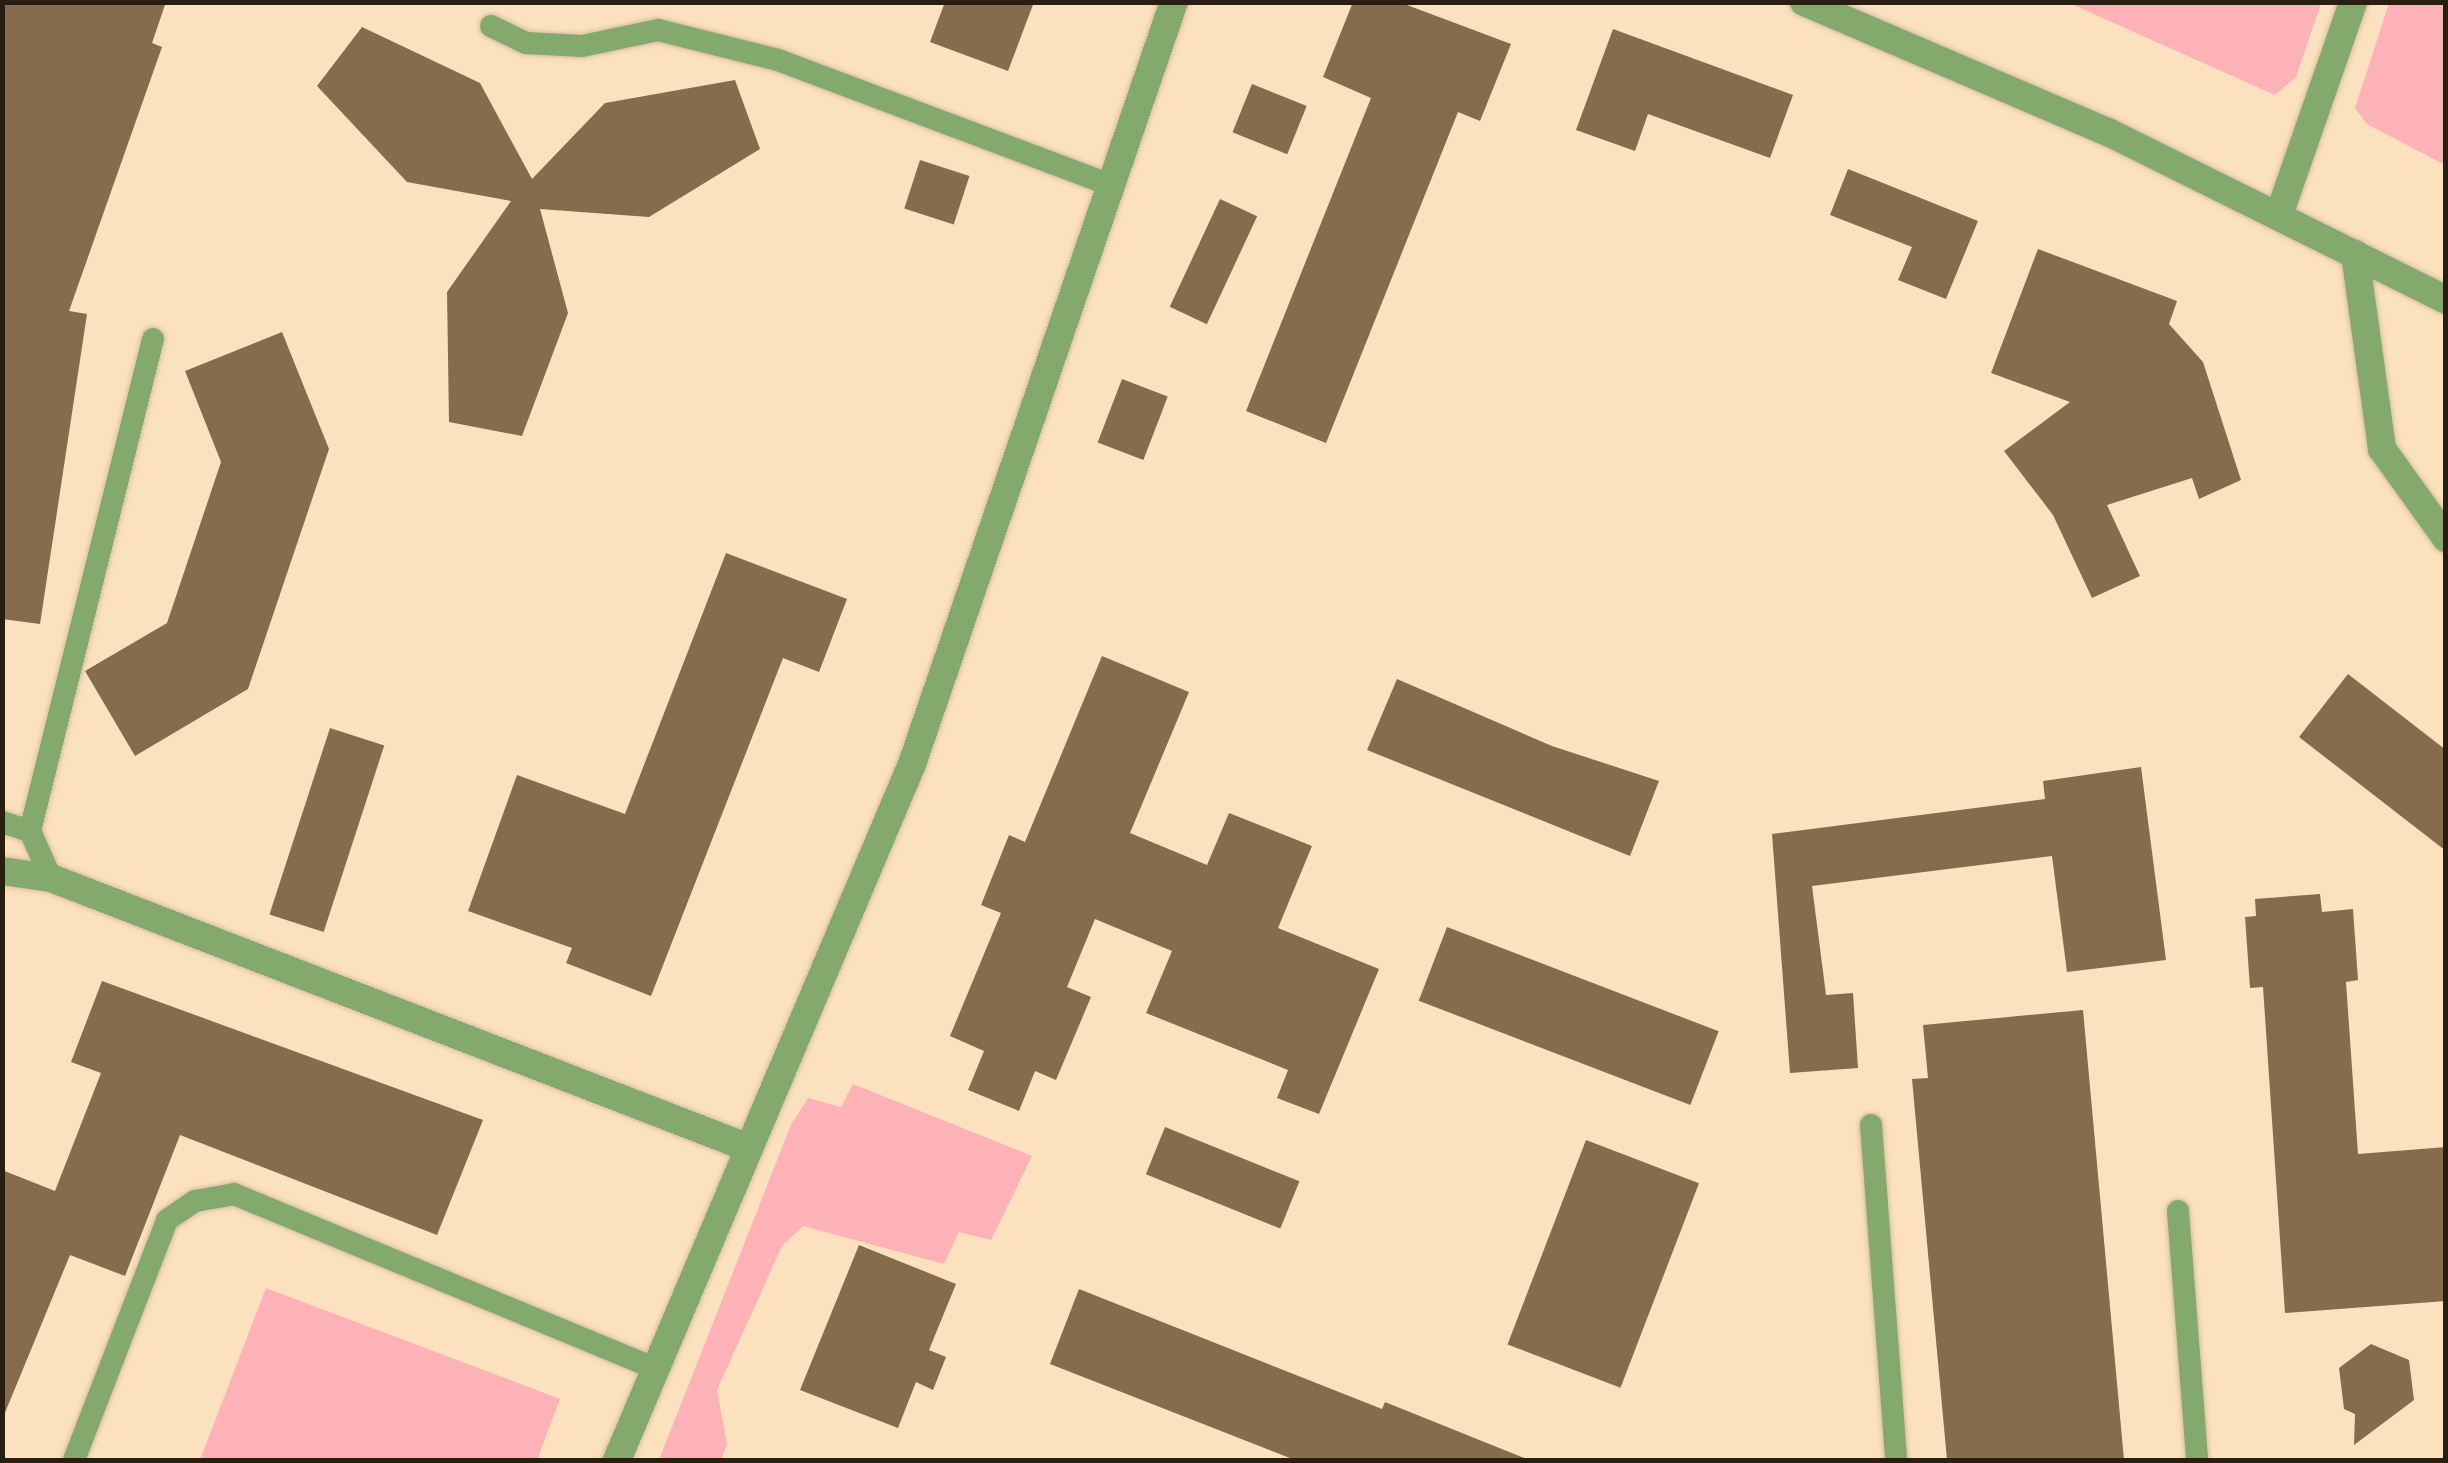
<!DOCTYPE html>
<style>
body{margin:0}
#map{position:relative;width:2448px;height:1463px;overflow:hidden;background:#fbe1be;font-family:Signika,sans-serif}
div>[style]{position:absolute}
.green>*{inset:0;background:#fdb2b8}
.building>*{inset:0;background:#846c4d;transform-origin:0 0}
.roads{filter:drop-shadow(0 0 2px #d5be9f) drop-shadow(0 0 2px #d5be9f)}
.service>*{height:22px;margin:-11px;padding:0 11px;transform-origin:11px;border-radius:11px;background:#84a96d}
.minor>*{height:28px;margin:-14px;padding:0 14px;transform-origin:14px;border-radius:14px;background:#84a96d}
.tertiary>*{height:28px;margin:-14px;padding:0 14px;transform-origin:14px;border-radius:14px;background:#84a96d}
span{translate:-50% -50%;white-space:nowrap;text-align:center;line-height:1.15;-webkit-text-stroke:10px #fff;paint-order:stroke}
.frame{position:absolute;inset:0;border:5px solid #281e11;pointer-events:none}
</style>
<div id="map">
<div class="green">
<i style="clip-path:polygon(2069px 3px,2321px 3px,2296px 77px,2275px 95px)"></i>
<i style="clip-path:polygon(2389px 3px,2445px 3px,2445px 165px,2367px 124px,2355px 108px)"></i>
<i style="clip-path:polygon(853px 1084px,1032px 1156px,991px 1240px,959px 1232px,944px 1264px,803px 1226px,782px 1246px,717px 1390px,727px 1444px,721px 1460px,659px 1460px,791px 1125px,808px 1098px,841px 1107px)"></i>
<i style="clip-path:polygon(266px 1288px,560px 1399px,537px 1460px,200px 1460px)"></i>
</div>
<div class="building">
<i style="clip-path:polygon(2px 2px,166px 2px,152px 43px,162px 47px,69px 311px,87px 314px,40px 624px,2px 619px)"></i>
<i style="clip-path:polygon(945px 2px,1034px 2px,1008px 71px,930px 42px)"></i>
<i style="clip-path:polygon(1353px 2px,1399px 2px,1511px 44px,1480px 121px,1458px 112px,1326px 443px,1246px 411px,1371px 98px,1323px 77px)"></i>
<i style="clip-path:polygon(362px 27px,480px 83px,532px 179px,605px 103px,735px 80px,760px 149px,649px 217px,540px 209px,568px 313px,522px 436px,449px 422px,447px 292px,511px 201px,407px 182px,317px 86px)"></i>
<i style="clip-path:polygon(1613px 29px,1793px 95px,1770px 158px,1648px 114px,1635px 151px,1576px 130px)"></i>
<i style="left:1252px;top:84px;width:59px;height:52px;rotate:22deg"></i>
<i style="left:920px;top:160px;width:52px;height:51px;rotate:18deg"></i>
<i style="clip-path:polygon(1848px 169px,1978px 221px,1946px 299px,1898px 280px,1912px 247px,1830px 215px)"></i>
<i style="left:1220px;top:199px;width:41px;height:119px;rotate:25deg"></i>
<i style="clip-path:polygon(2038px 249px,2177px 301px,2169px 324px,2203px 362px,2241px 480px,2199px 499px,2192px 478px,2107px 505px,2140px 576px,2092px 598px,2053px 515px,2004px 451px,2070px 402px,1991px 373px)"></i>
<i style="clip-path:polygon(282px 332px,329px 449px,248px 689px,135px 756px,85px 671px,167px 623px,221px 462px,185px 371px)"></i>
<i style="left:1122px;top:379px;width:49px;height:68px;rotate:21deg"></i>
<i style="clip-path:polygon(726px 553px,847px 599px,819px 672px,783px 658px,651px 996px,566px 963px,572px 948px,468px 911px,517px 775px,625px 814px)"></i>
<i style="clip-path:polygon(1102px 656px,1189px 692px,1130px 833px,1207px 865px,1229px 813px,1312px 846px,1278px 928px,1379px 969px,1319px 1114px,1277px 1098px,1288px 1070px,1146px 1013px,1172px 951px,1095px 919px,1067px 987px,1091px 997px,1056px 1080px,1035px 1071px,1019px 1111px,968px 1090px,984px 1051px,950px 1036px,1001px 913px,981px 905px,1009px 835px,1025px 842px)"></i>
<i style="clip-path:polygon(2348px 674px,2446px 750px,2446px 851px,2299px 737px)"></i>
<i style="clip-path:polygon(1397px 679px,1552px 746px,1659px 781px,1630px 856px,1367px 750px)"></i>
<i style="left:330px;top:728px;width:57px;height:196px;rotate:18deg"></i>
<i style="clip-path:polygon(2141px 767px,2166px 960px,2067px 972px,2052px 856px,1812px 886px,1826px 995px,1853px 993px,1858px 1068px,1790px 1073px,1772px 834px,2045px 799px,2043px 781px)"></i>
<i style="clip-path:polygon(2320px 894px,2322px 912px,2353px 909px,2358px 980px,2346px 982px,2358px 1154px,2446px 1147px,2446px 1301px,2285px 1313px,2263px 987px,2250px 988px,2245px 917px,2256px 916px,2255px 899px)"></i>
<i style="left:1447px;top:927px;width:291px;height:79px;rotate:21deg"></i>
<i style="clip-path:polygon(102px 981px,483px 1120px,437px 1235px,180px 1135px,125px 1276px,70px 1255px,2px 1420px,2px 1170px,55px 1191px,101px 1073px,71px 1062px)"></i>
<i style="clip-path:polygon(2083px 1010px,2124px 1460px,1947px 1460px,1912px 1079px,1928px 1078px,1923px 1025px)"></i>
<i style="left:1165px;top:1127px;width:145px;height:51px;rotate:22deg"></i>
<i style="left:1586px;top:1140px;width:121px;height:219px;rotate:21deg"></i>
<i style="clip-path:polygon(859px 1245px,956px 1284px,929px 1350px,946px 1357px,933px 1390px,916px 1382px,898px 1428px,800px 1390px)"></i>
<i style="clip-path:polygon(1079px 1289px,1382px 1409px,1385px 1402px,1529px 1460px,1295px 1460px,1050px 1364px)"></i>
<i style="clip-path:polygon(2371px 1344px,2409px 1360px,2414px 1400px,2354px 1445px,2355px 1414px,2344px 1409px,2339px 1368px)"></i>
</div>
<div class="roads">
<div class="service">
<i style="left:491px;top:26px;width:39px;rotate:26deg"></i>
<i style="left:526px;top:43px;width:56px;rotate:3.1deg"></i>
<i style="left:582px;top:46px;width:78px;rotate:-11.9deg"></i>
<i style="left:658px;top:30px;width:124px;rotate:14deg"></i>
<i style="left:778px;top:60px;width:356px;rotate:20.6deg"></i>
<i style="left:2px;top:822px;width:29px;rotate:18deg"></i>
<i style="left:30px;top:831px;width:51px;rotate:65.9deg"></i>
<i style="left:30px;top:831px;width:507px;rotate:-75.96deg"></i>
<i style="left:1871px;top:1125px;width:336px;rotate:85.7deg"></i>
<i style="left:2178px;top:1211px;width:250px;rotate:85.6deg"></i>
<i style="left:74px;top:1460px;width:257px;rotate:-68.8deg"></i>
<i style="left:167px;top:1220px;width:34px;rotate:-34deg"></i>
<i style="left:195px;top:1201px;width:40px;rotate:-10deg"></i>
<i style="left:234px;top:1194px;width:457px;rotate:22.5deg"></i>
</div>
<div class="minor">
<i style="left:2279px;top:215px;width:225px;rotate:-70.8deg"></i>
<i style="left:2355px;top:254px;width:197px;rotate:82.1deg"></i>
<i style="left:2382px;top:449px;width:110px;rotate:54.3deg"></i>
<i style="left:2px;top:871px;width:49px;rotate:8.1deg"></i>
<i style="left:51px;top:878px;width:748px;rotate:21.15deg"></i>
</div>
<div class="tertiary">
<i style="left:1804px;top:2px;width:331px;rotate:23.2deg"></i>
<i style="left:2108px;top:132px;width:377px;rotate:26.4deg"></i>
<i style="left:617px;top:1460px;width:756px;rotate:-67.03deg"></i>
<i style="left:912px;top:764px;width:806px;rotate:-71.03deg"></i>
</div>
</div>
<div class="frame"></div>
</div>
